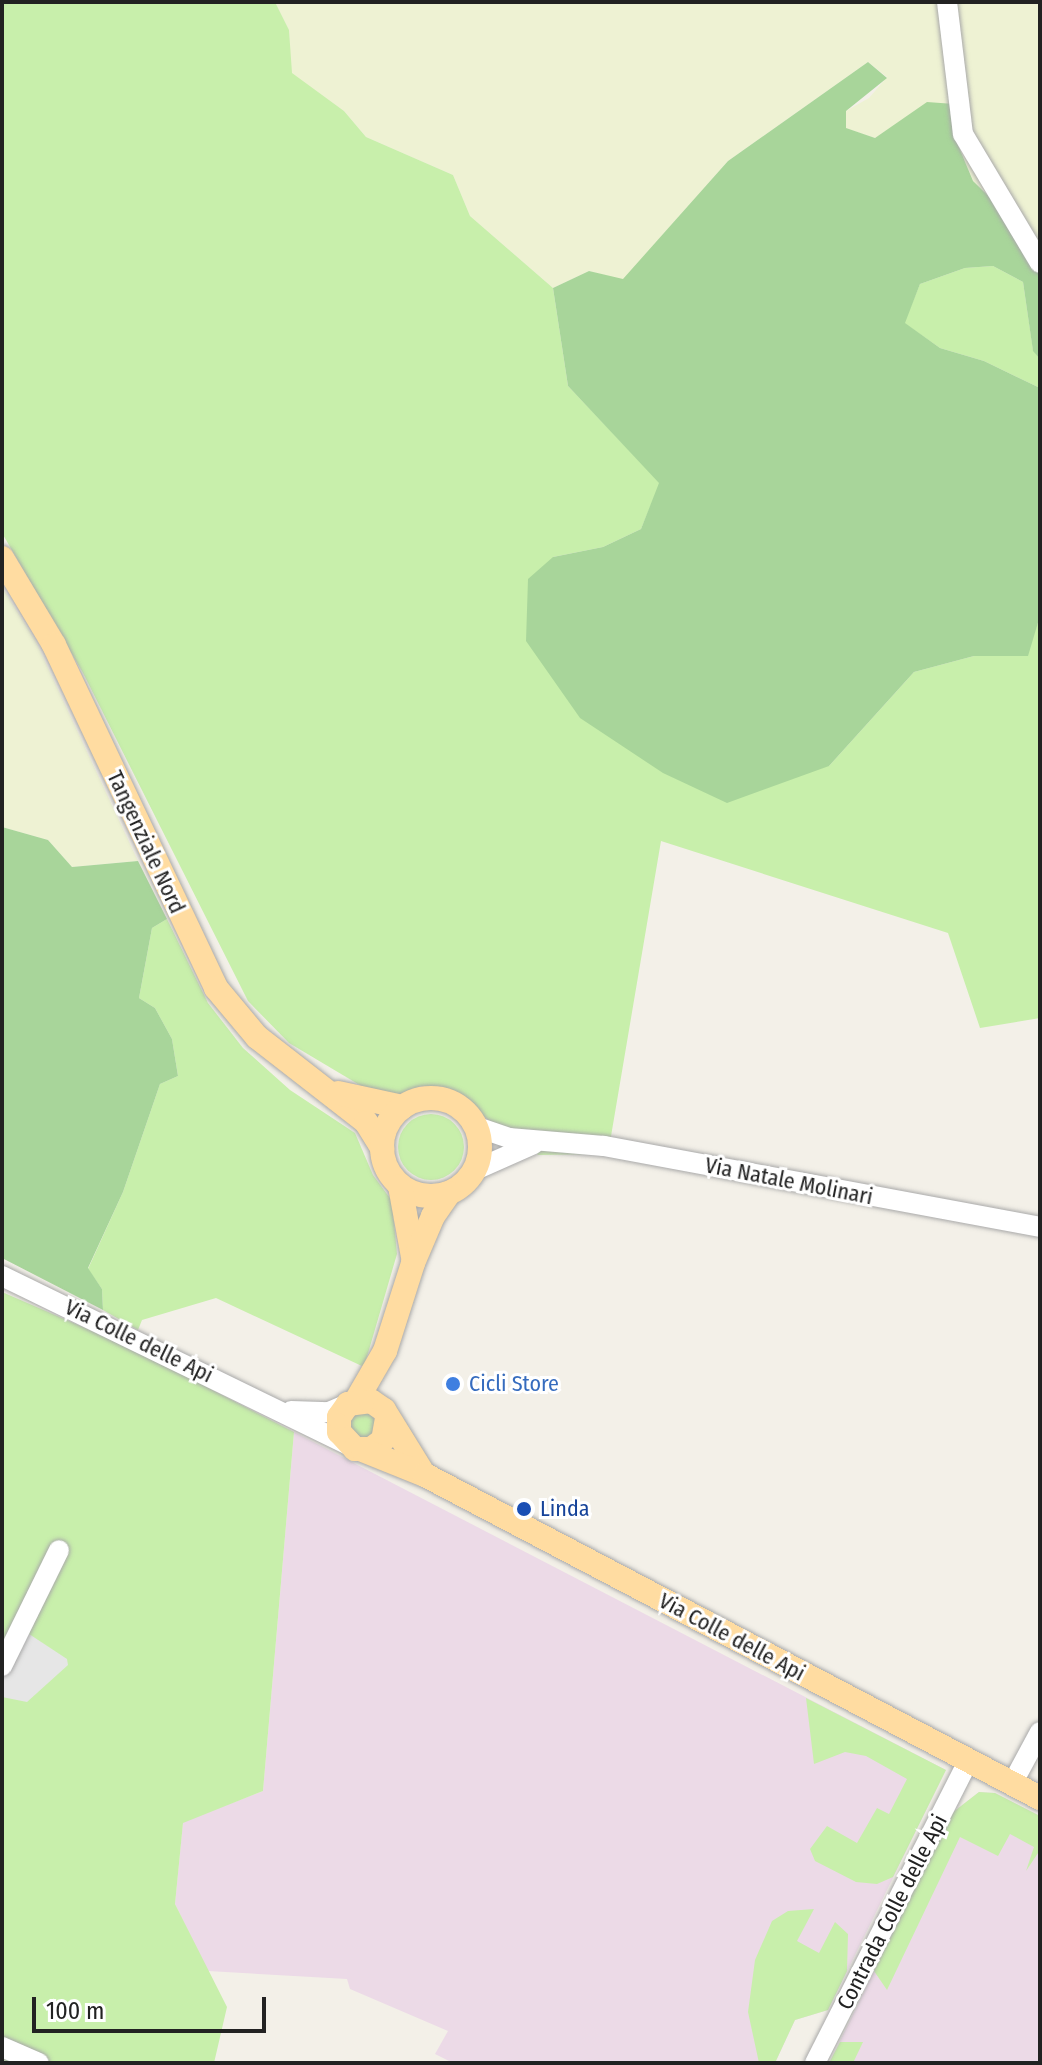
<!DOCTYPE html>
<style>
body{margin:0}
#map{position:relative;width:1042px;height:2065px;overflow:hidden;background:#f3f0e8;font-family:"Fira Sans Condensed",sans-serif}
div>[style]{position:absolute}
.industrial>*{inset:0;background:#ecdae7}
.farmland>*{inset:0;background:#eef2d3}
.grass>*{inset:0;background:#c8efab}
.round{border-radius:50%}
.forest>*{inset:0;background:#a8d59a}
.parking>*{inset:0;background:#e6e6e6}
.roads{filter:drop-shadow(0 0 2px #a9a9a9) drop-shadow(0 0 2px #a9a9a9)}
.minor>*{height:20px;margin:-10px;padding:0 10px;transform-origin:10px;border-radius:10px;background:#fff}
.major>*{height:24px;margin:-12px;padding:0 12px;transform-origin:12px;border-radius:12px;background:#ffdca1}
.major>.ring{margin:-12px;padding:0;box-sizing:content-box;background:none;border:24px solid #ffdca1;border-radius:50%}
.dots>*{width:22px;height:22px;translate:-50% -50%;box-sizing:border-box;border:4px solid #fff;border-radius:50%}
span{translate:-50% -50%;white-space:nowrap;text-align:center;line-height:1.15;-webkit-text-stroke:6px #fff;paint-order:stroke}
.street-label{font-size:22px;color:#222}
.shop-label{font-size:22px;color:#366cbe}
.left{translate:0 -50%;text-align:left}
.transit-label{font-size:22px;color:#164399}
.frame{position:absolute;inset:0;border:4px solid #222;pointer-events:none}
.scale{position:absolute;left:32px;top:1997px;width:234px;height:36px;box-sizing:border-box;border:4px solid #222;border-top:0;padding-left:10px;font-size:24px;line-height:28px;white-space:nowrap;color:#222;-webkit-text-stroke:6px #fff;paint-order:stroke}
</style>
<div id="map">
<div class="industrial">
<i style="clip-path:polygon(294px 1432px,946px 1770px,828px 2010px,795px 2020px,775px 2063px,453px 2063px,435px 2054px,448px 2031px,350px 1989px,347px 1979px,208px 1971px,175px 1904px,183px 1822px,263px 1791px)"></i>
<i style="clip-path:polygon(979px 1792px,995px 1793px,1040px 1816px,1040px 2063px,829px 2063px,952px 1813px)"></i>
</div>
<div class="farmland">
<i style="clip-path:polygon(275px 2px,1040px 2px,1040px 272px,1012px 219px,973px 181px,956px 140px,895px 125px,875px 138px,845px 128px,846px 111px,869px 98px,887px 77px,868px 62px,728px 161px,623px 280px,589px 271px,553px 288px,470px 216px,453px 175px,366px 137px,344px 111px,291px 73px,289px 30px)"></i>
<i style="clip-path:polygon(2px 587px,35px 640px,138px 861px,72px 867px,48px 840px,2px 827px)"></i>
</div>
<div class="grass">
<i style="clip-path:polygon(2px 2px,275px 2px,289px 30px,292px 73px,344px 111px,366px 137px,453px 175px,470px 216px,553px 288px,568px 386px,660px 483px,641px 529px,603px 547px,553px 557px,829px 766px,914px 672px,974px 656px,1027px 655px,1040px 616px,1040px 1018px,980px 1028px,948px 933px,661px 841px,608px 1154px,538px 1155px,516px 1131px,494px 1124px,449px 1090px,421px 1086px,398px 1096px,373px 1093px,289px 1043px,248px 1001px,83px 673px,2px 533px)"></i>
<i style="clip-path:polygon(993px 266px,1023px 282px,1033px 350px,1040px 359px,1040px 388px,984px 361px,940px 348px,904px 323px,920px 284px,965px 268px)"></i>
<i style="clip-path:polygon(167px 919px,208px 1003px,243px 1048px,290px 1090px,355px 1133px,373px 1175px,392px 1201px,397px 1254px,364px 1367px,216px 1298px,142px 1320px,138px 1330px,103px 1310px,102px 1289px,88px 1269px,123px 1192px,160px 1084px,178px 1076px,172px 1039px,155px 1008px,139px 998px,152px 928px)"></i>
<i class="round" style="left:398px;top:1114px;width:66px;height:66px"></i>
<i style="clip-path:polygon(2px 1292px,129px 1347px,294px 1432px,263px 1791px,183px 1823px,175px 1904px,227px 2007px,214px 2063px,2px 2063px)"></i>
<i class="round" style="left:350px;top:1412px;width:26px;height:26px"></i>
<i style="clip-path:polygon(806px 1698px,946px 1770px,893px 1877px,877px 1884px,856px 1882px,815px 1861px,810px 1849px,827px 1826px,857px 1843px,877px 1808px,889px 1814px,907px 1779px,866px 1756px,845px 1752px,814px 1764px)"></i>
<i style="clip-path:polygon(979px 1792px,995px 1793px,1040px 1816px,1040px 1850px,1026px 1871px,1034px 1847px,1010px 1834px,998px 1856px,960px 1837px,887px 1990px,874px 1971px,952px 1813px)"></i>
<i style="clip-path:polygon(814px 1909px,797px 1941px,819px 1953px,835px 1922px,848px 1934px,847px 1971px,828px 2010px,795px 2020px,775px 2063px,759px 2063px,748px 2012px,755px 1960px,772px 1921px,788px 1911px)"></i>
<i style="clip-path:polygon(840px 2042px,863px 2042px,853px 2063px,829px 2063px)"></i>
</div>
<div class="forest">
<i style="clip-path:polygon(868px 62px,887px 78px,846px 111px,846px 128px,875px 138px,927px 102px,954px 104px,956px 140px,973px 181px,1012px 219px,1040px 272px,1040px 359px,1033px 351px,1023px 282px,993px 266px,965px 268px,920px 284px,905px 323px,940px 348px,984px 361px,1040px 388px,1040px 616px,1028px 656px,974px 656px,914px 672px,829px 766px,727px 803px,663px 773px,580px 718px,526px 641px,528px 579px,553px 557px,603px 547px,641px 529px,659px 483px,568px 386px,553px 288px,589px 271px,623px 279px,728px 161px)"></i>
<i style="clip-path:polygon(2px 827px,48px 840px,72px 867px,138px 861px,167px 919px,152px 928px,139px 998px,155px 1008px,172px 1039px,178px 1076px,160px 1084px,123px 1192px,88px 1268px,102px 1289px,103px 1310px,2px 1258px)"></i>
</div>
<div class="parking">
<i style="clip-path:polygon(23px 1630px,67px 1659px,68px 1665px,27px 1702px,2px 1697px,2px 1666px)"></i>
</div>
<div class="roads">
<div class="minor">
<i style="left:947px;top:2px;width:133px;rotate:83.1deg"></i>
<i style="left:963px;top:134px;width:150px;rotate:59.2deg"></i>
<i style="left:477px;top:1127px;width:34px;rotate:19deg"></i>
<i style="left:509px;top:1138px;width:95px;rotate:4.8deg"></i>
<i style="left:604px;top:1146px;width:443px;rotate:10.5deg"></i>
<i style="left:475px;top:1170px;width:64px;rotate:-23.8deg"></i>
<i style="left:2px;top:1276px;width:385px;rotate:26deg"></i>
<i style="left:291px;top:1411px;width:38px;rotate:2deg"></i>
<i style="left:329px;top:1412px;width:21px;rotate:-23deg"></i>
<i style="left:2px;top:1666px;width:129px;rotate:-63.8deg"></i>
<i style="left:1012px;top:1784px;width:59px;rotate:-61.7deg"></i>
<i style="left:2px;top:2047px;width:40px;rotate:23.4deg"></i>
<i style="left:815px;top:2063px;width:339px;rotate:-63.1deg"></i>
</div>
<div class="major">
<i style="left:2px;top:558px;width:101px;rotate:59.1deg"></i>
<i style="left:54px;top:645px;width:379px;rotate:64.7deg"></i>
<i style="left:216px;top:988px;width:64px;rotate:50.1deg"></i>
<i style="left:257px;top:1037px;width:138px;rotate:37.9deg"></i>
<i style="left:366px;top:1122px;width:31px;rotate:58deg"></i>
<i style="left:338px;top:1093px;width:66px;rotate:12.3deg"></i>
<i class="ring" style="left:382px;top:1098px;width:74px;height:74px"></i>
<i style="left:400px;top:1186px;width:72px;rotate:79.6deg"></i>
<i style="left:356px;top:1401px;width:58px;rotate:-59.9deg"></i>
<i style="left:385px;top:1351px;width:92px;rotate:-72.3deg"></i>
<i style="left:413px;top:1263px;width:51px;rotate:-66.9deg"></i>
<i style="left:433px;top:1216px;width:28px;rotate:-55deg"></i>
<i style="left:387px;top:1418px;width:22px;rotate:100deg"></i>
<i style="left:383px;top:1440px;width:15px;rotate:143deg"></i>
<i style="left:371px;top:1449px;width:16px;rotate:180deg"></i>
<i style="left:355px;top:1449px;width:23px;rotate:-133deg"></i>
<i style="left:339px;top:1432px;width:15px;rotate:-90deg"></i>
<i style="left:339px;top:1417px;width:16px;rotate:-55deg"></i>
<i style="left:348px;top:1404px;width:23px;rotate:-7deg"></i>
<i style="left:371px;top:1401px;width:16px;rotate:35deg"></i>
<i style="left:384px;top:1410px;width:70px;rotate:58.3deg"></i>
<i style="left:363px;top:1450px;width:67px;rotate:22deg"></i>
<i style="left:425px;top:1475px;width:695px;rotate:27.71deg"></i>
</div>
</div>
<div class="dots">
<i style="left:453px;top:1384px;background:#3f7fe0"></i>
<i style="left:524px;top:1509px;background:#1a4fb4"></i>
</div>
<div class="street-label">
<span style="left:146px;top:842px;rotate:65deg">Tangenziale Nord</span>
<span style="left:789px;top:1181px;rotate:11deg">Via Natale Molinari</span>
<span style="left:139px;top:1341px;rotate:26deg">Via Colle delle Api</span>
<span style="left:732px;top:1637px;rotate:28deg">Via Colle delle Api</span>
<span style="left:892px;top:1912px;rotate:-63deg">Contrada Colle delle Api</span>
</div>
<div class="shop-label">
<span class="left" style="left:469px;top:1384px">Cicli Store</span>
</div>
<div class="transit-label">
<span class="left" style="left:540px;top:1509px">Linda</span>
</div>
<div class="frame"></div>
<div class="scale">100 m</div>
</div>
